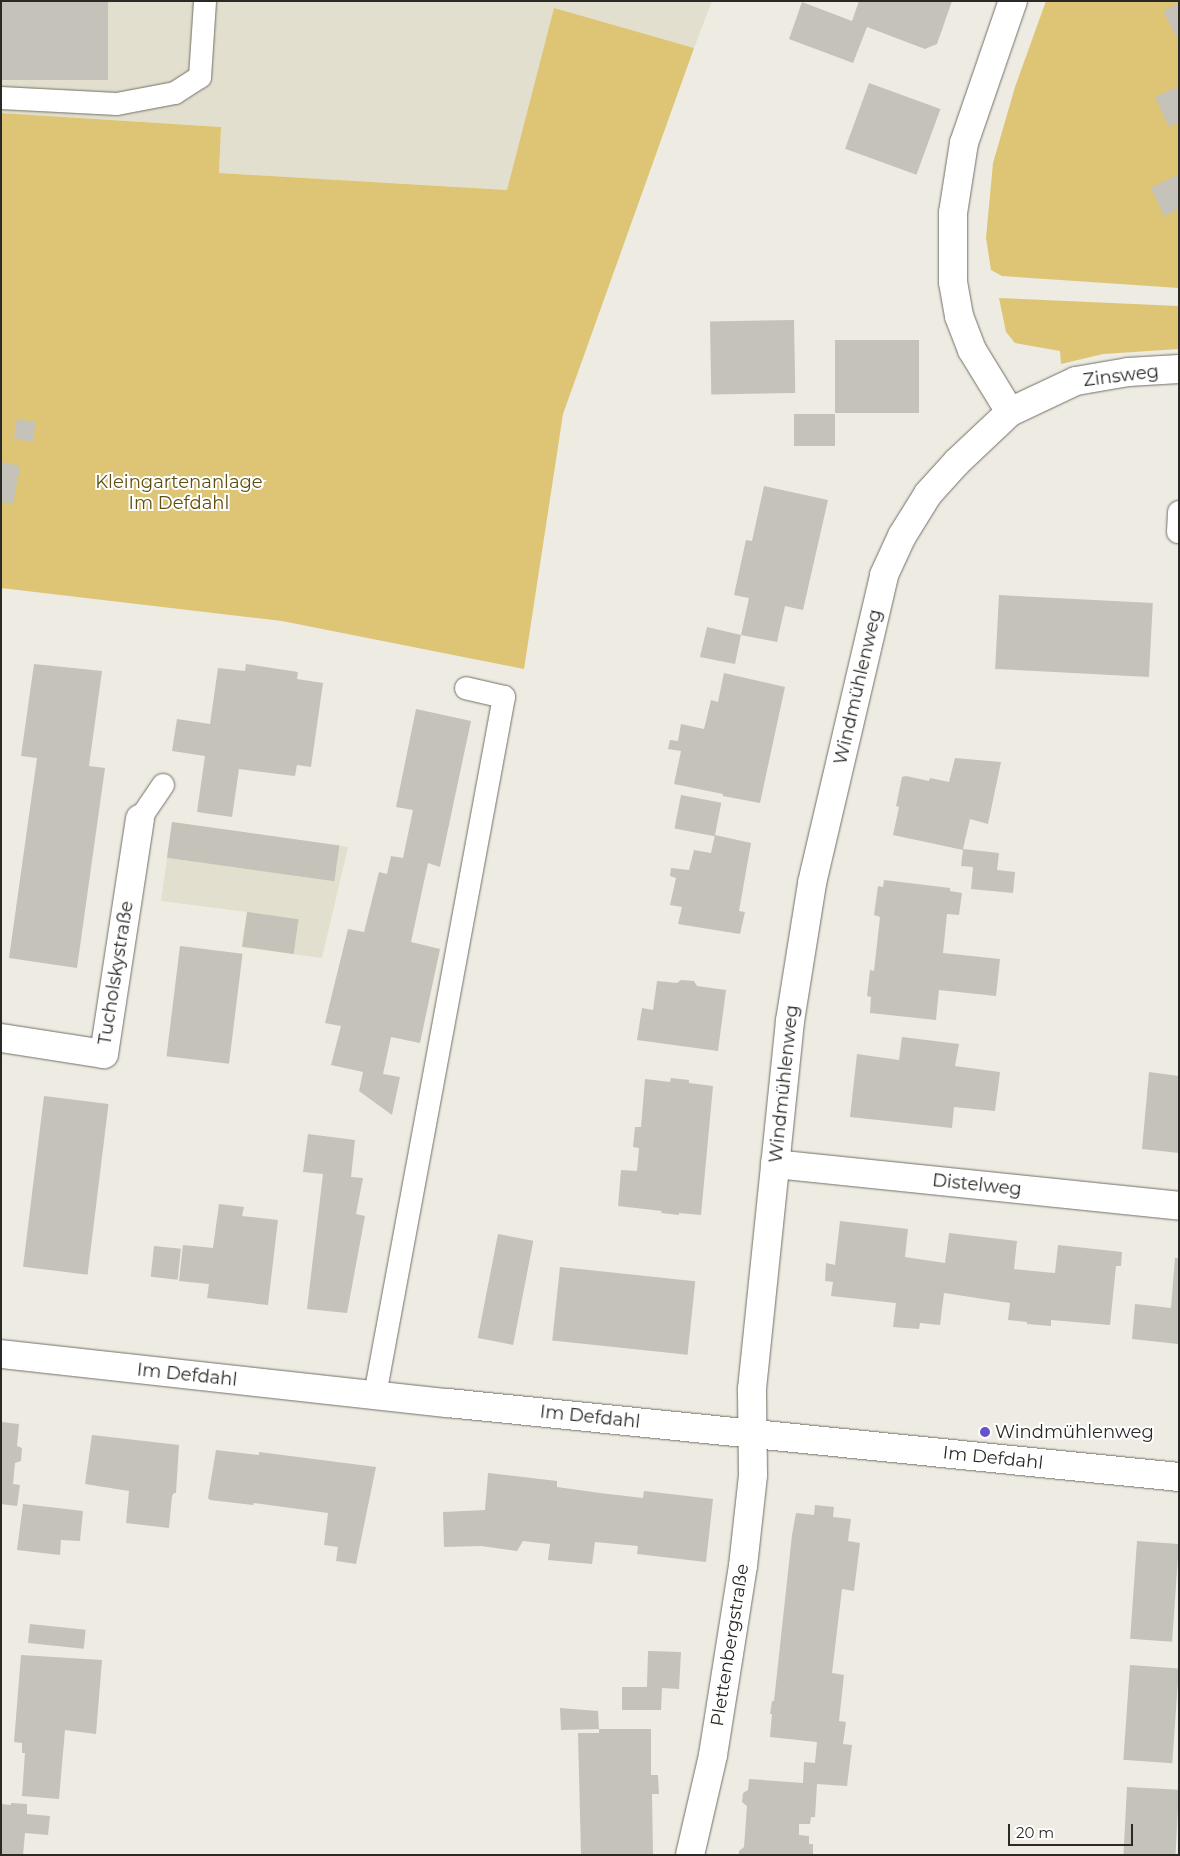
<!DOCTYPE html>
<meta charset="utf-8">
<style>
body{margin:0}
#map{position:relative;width:1180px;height:1856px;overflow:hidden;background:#eeebe2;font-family:Montserrat,sans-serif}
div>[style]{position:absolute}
.built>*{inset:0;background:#e3dfce}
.green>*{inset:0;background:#ddc575}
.building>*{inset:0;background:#c4c2b9;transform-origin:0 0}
.roads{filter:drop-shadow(0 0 1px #727067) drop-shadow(0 0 1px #727067)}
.lane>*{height:22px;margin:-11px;padding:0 11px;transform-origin:11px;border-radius:11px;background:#fff}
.street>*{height:28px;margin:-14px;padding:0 14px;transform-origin:14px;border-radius:14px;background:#fff}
.dots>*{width:14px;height:14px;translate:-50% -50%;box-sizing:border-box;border:2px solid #fff;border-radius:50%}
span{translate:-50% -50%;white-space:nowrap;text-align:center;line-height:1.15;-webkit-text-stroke:4px #fff;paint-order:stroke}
.street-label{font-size:18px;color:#2a2926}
.park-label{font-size:18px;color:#5e4e0f}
.poi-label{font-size:18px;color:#2a2926}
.left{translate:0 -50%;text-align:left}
.frame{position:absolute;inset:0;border:2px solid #2a2926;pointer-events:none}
.scale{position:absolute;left:1008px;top:1824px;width:125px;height:22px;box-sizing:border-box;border:2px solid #2a2926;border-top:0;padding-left:6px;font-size:15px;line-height:18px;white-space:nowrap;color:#2a2926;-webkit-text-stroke:4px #fff;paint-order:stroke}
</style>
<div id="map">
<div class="built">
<i style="clip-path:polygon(1px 1px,712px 1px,694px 48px,554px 9px,508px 190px,219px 173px,221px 127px,1px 113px)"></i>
<i style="clip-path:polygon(172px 822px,348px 847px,322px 958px,242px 947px,247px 912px,161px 901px)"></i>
</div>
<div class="green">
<i style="clip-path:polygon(1046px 1px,1179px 1px,1179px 288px,1002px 276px,991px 270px,986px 238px,993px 163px,1015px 87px)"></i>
<i style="clip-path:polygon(554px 8px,694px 48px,563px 414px,524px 669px,282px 621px,1px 588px,1px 113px,221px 127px,219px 173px,507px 190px)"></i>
<i style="clip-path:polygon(999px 298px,1179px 306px,1179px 349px,1103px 354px,1061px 364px,1060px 351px,1015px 343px,1006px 332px)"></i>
</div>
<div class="building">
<i style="left:1px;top:1px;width:107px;height:79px"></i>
<i style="clip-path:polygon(859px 1px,952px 1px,937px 44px,925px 49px,867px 27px,853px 63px,789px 39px,802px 2px,852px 21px)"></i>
<i style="clip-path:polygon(1179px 3px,1179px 42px,1163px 11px)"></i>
<i style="left:869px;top:83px;width:76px;height:70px;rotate:20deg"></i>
<i style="clip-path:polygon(1179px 86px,1179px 122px,1169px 127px,1155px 97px)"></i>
<i style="clip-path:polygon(1179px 174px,1179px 209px,1164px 216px,1151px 188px)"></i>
<i style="left:794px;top:320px;width:73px;height:84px;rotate:89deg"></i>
<i style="left:835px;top:340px;width:84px;height:73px"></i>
<i style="left:794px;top:414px;width:41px;height:32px"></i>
<i style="left:17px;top:419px;width:19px;height:20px;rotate:9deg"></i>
<i style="clip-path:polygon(1px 462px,20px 466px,13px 504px,1px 502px)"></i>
<i style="clip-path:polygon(764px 486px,828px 500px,803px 610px,785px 606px,777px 642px,741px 635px,735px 664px,700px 657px,707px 627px,741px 635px,749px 598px,734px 595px,746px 540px,752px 541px)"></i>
<i style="left:999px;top:595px;width:154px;height:74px;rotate:3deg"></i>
<i style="clip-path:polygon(34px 664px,102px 671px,89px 766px,105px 768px,77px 968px,9px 958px,37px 758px,21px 756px)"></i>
<i style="clip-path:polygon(246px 664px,298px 672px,297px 679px,323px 683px,311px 767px,297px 765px,295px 776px,239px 769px,232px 817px,197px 812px,205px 756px,172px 751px,177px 719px,210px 724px,218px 668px,245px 671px)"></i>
<i style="clip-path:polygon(724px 673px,785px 687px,760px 803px,723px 796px,723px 794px,674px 784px,681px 751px,668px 749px,670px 740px,678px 741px,681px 724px,704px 729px,711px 700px,718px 702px)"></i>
<i style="clip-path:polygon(416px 709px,471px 721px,440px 867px,428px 863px,411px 942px,440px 949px,420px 1043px,391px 1037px,383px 1074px,400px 1077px,392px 1115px,359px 1091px,363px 1072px,331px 1065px,341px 1026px,325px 1023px,348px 929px,364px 932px,379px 872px,387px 874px,391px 856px,403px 858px,413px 810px,396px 807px)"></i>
<i style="clip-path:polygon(955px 758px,1001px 762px,988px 824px,970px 819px,963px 849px,999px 853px,997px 870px,1015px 872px,1013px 893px,971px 889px,973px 867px,961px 866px,963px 850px,893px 835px,899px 807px,896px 806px,902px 777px,906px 776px,929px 781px,930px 778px,949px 782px)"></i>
<i style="left:681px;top:795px;width:41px;height:34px;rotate:11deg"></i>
<i style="left:172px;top:822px;width:169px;height:36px;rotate:8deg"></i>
<i style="clip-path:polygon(715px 835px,751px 843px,739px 911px,745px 912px,740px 934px,678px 924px,682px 907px,670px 905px,676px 878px,670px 876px,671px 868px,689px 870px,694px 850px,711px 853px)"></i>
<i style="clip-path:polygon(884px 880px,950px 888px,950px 891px,962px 893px,959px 915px,947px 914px,943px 953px,1000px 959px,996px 996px,939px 990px,936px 1020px,870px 1013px,871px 997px,867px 996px,870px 970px,874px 971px,880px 917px,874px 915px,878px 886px,883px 887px)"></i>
<i style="left:247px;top:912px;width:52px;height:35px;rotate:8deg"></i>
<i style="left:180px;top:946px;width:63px;height:111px;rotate:7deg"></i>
<i style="clip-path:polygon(681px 980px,694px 981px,697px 986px,726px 990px,718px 1051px,637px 1040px,642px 1008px,653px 1010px,657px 981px,677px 983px)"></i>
<i style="clip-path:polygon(902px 1037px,959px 1044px,955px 1066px,1000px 1072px,995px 1111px,954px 1107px,952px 1128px,850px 1117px,857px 1054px,899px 1060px)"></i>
<i style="clip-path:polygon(1149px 1072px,1179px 1076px,1179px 1153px,1142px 1149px)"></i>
<i style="clip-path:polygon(671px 1078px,689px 1080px,689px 1083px,713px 1086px,701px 1215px,679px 1213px,679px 1215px,661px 1213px,662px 1211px,618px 1206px,621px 1170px,637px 1171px,639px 1148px,633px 1147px,635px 1127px,641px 1127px,645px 1079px,670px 1082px)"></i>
<i style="left:44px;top:1096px;width:65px;height:172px;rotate:7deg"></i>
<i style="clip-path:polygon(308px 1134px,355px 1140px,351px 1177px,363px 1178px,356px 1214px,365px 1216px,347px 1313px,307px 1309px,323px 1174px,303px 1172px)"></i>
<i style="clip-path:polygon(219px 1204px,244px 1207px,242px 1216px,278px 1220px,268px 1305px,207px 1298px,209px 1284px,179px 1281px,183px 1245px,213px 1248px)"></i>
<i style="clip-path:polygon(840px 1221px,908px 1229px,905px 1257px,945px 1263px,949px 1233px,1017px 1241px,1014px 1269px,1033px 1271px,1055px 1273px,1058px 1245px,1122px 1252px,1121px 1266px,1116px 1266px,1110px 1325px,1051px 1320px,1051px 1326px,1027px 1324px,1027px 1322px,1008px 1320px,1010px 1303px,944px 1293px,940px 1325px,920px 1323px,919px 1329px,893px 1327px,896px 1303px,831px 1296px,833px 1282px,825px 1281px,826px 1263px,835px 1265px)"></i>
<i style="left:498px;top:1234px;width:36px;height:106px;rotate:11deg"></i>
<i style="left:154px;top:1246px;width:27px;height:31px;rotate:6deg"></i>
<i style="clip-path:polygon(1175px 1258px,1179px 1258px,1178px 1344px,1132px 1339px,1135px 1304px,1171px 1308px)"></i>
<i style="left:560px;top:1267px;width:136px;height:74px;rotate:6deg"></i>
<i style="clip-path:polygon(1px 1422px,19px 1424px,17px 1446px,22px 1448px,21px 1461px,15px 1463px,13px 1484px,20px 1485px,17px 1506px,1px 1504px)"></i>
<i style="clip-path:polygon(92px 1435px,179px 1445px,176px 1493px,174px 1493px,172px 1496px,169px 1528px,126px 1523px,129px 1491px,85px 1484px)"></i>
<i style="clip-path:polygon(216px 1450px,259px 1455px,259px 1452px,376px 1467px,356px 1564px,336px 1561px,338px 1547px,324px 1545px,328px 1513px,254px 1503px,253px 1505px,210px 1500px,208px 1498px)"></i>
<i style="clip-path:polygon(488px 1473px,557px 1481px,557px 1487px,600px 1493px,643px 1498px,644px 1491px,713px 1499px,706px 1562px,637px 1554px,638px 1546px,595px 1542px,592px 1564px,548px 1560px,550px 1544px,523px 1541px,517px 1551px,481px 1546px,444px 1547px,443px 1512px,485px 1510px)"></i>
<i style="clip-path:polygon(23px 1504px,83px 1511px,80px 1541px,61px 1540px,60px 1555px,17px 1550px)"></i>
<i style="clip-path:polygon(815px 1505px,834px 1507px,833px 1517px,851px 1519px,848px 1541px,860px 1543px,854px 1591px,842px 1589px,832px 1673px,844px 1675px,839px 1721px,846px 1722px,843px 1744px,852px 1745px,847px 1786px,817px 1784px,815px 1817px,811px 1817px,810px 1824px,799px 1824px,799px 1835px,809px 1836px,809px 1844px,813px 1844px,813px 1855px,739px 1855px,739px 1851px,744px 1847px,747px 1806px,742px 1802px,743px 1793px,748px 1790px,749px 1779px,803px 1783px,804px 1762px,815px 1763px,817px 1742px,770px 1737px,772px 1714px,770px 1714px,772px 1701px,774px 1701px,792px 1535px,796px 1513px,814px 1515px)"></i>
<i style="left:1137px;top:1541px;width:42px;height:98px;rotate:4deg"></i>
<i style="left:30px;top:1624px;width:56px;height:19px;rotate:6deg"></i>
<i style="clip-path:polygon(648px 1651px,681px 1652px,679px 1689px,662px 1688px,661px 1710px,622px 1710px,622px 1687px,647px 1687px)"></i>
<i style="clip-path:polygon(21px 1655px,102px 1660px,96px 1734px,65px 1730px,59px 1799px,22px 1796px,25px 1753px,22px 1753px,22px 1743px,14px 1742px)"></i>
<i style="left:1130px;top:1665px;width:49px;height:95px;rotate:4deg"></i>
<i style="clip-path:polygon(560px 1708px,598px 1711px,599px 1729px,651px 1729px,651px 1775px,658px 1775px,659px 1794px,652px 1794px,653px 1855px,581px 1855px,578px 1733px,599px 1733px,599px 1729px,561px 1730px)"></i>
<i style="left:1127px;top:1787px;width:52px;height:68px;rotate:3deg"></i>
<i style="clip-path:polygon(11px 1803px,27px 1804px,27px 1814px,50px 1816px,48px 1835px,25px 1833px,23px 1855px,1px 1855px,1px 1804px,11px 1805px)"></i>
</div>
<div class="roads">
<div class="lane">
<i style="left:1px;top:98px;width:116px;rotate:3deg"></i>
<i style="left:117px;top:104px;width:59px;rotate:-10.7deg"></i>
<i style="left:175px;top:93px;width:30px;rotate:-33deg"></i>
<i style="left:200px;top:77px;width:76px;rotate:-86.2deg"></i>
<i style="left:1178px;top:532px;width:20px;rotate:-87deg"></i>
<i style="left:140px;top:819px;width:41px;rotate:-55.9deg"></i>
<i style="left:375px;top:1395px;width:710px;rotate:-79.53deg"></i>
<i style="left:504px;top:697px;width:39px;rotate:-167deg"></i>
</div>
<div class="street">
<i style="left:1010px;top:412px;width:73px;rotate:-121.5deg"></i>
<i style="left:972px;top:350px;width:36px;rotate:-111deg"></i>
<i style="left:959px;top:316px;width:35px;rotate:-100deg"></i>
<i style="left:953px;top:282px;width:69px;rotate:-90deg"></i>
<i style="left:953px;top:213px;width:71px;rotate:-81.1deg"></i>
<i style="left:964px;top:143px;width:150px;rotate:-71deg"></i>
<i style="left:1px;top:1038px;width:104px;rotate:8.8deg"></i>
<i style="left:104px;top:1054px;width:238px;rotate:-81.3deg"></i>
<i style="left:775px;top:1164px;width:406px;rotate:5.9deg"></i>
<i style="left:1px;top:1354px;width:450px;rotate:6.3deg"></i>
<i style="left:448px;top:1403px;width:735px;rotate:5.78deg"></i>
<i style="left:690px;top:1855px;width:103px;rotate:-77deg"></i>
<i style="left:713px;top:1755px;width:191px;rotate:-81deg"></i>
<i style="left:743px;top:1566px;width:92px;rotate:-83.7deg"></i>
<i style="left:753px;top:1475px;width:86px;rotate:-90.7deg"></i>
<i style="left:752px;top:1389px;width:370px;rotate:-84.1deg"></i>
<i style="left:790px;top:1021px;width:140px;rotate:-80.9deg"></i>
<i style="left:812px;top:883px;width:316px;rotate:-76.8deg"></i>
<i style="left:884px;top:575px;width:43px;rotate:-65.2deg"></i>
<i style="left:902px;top:536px;width:49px;rotate:-58.2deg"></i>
<i style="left:928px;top:494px;width:43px;rotate:-47.8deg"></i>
<i style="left:957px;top:462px;width:73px;rotate:-43.3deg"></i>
<i style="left:1010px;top:412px;width:73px;rotate:-25.2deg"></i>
<i style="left:1076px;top:381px;width:53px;rotate:-9.8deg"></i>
<i style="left:1128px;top:372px;width:51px;rotate:-3.4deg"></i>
</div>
</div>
<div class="dots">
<i style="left:985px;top:1432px;background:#6553cc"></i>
</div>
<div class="street-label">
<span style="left:1121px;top:376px;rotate:-7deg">Zinsweg</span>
<span style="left:858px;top:687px;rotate:-77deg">Windmühlenweg</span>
<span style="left:116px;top:973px;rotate:-81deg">Tucholskystraße</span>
<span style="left:784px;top:1084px;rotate:-84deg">Windmühlenweg</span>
<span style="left:977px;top:1185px;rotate:6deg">Distelweg</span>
<span style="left:187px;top:1375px;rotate:6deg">Im Defdahl</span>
<span style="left:590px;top:1417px;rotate:6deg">Im Defdahl</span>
<span style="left:993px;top:1458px;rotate:6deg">Im Defdahl</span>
<span style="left:730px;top:1645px;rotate:-81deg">Plettenbergstraße</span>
</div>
<div class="park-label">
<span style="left:179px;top:493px">Kleingartenanlage<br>Im Defdahl</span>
</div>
<div class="poi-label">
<span class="left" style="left:995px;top:1432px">Windmühlenweg</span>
</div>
<div class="frame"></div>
<div class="scale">20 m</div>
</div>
